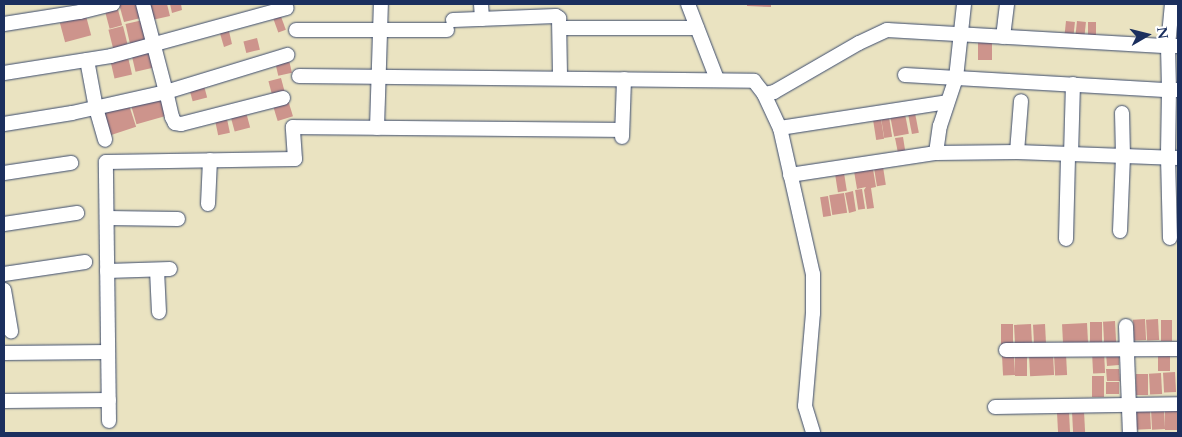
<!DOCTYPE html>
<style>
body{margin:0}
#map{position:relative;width:1182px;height:437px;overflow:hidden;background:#eae3c1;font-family:Cardo,serif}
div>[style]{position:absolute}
.building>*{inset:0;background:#cd948c;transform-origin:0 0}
.roads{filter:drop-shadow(0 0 1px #3a4a6d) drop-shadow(0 0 1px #3a4a6d)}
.minor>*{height:14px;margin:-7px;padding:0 7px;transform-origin:7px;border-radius:7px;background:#fff}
span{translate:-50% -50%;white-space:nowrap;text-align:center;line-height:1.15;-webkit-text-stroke:4.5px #fff;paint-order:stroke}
.frame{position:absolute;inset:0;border:5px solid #1b2f5e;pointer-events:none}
.north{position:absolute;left:1122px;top:10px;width:50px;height:50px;-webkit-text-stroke:4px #fff;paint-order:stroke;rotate:82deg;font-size:14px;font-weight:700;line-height:20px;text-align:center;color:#1b2f5e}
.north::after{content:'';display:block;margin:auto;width:18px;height:22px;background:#1b2f5e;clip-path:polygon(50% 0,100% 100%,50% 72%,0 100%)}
</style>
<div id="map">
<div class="building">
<i style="clip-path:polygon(119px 4px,138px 4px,141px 18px,124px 22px)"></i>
<i style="clip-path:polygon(148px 4px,167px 4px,170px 16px,152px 20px)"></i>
<i style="clip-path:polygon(170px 4px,181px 4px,182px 10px,172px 13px)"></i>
<i style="clip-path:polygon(747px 4px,771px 4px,771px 7px,747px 6px)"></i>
<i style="left:117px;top:6px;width:20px;height:13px;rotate:75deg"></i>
<i style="left:279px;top:11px;width:20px;height:8px;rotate:70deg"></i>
<i style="left:86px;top:16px;width:20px;height:27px;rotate:75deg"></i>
<i style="left:143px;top:20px;width:22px;height:18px;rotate:77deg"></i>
<i style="left:1066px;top:21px;width:9px;height:15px;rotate:6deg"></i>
<i style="left:1077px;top:21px;width:9px;height:15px;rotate:6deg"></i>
<i style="left:1088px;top:22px;width:8px;height:14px"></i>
<i style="left:123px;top:26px;width:21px;height:15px;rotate:76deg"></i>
<i style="clip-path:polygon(228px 27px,232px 44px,224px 47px,219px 30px)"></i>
<i style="left:257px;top:38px;width:12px;height:14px;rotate:76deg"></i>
<i style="left:978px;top:41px;width:14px;height:19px"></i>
<i style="left:150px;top:50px;width:18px;height:19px;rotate:77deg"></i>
<i style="left:128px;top:57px;width:18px;height:18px;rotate:77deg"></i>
<i style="left:289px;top:60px;width:13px;height:14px;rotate:77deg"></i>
<i style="left:281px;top:78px;width:16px;height:13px;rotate:75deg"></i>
<i style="left:203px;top:82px;width:16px;height:15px;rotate:75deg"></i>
<i style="left:163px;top:97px;width:19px;height:33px;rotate:74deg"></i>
<i style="left:288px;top:100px;width:17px;height:16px;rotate:73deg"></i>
<i style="left:129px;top:105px;width:23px;height:27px;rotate:72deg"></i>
<i style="left:246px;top:112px;width:16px;height:16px;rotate:75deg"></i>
<i style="left:915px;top:113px;width:20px;height:7px;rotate:79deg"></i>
<i style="left:905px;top:114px;width:20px;height:15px;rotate:79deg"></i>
<i style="left:889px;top:117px;width:20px;height:8px;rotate:81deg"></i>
<i style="left:227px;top:119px;width:14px;height:12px;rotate:78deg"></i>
<i style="left:881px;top:119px;width:20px;height:8px;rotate:81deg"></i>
<i style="clip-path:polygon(903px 137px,906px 156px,899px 158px,895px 138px)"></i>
<i style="left:883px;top:167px;width:18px;height:9px;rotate:81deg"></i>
<i style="clip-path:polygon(873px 169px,876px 187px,871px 188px,874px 208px,867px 209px,864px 190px,866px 187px,857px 189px,854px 171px)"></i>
<i style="left:844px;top:173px;width:18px;height:9px;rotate:81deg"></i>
<i style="left:862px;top:189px;width:20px;height:7px;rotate:81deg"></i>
<i style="clip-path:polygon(853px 191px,856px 211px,849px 213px,845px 193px)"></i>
<i style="left:844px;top:193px;width:20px;height:15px;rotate:81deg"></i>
<i style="left:828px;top:196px;width:20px;height:8px;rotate:81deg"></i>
<i style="left:1145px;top:319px;width:21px;height:12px;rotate:87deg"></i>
<i style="left:1158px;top:319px;width:21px;height:12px;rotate:87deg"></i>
<i style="left:1161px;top:320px;width:11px;height:21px"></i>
<i style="left:1115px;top:321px;width:21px;height:12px;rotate:87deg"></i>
<i style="left:1090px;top:322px;width:12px;height:21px"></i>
<i style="left:1087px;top:323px;width:20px;height:25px;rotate:87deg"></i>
<i style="left:1001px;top:324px;width:12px;height:21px"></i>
<i style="left:1031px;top:324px;width:20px;height:17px;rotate:87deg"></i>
<i style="left:1045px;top:324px;width:21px;height:12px;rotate:87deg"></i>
<i style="left:1170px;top:351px;width:20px;height:12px;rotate:90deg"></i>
<i style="left:1104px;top:352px;width:21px;height:12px;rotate:87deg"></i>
<i style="clip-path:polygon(1106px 353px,1119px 353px,1119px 365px,1107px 366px)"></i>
<i style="left:1053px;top:354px;width:21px;height:24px;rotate:87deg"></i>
<i style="left:1066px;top:354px;width:21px;height:12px;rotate:87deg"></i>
<i style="left:1014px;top:355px;width:20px;height:12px;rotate:87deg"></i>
<i style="left:1015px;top:355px;width:12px;height:21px"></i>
<i style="clip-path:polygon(1106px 369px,1119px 369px,1120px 381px,1107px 381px)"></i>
<i style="left:1175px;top:372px;width:20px;height:12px;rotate:87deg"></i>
<i style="left:1161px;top:373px;width:21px;height:12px;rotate:87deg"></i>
<i style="left:1136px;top:374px;width:12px;height:21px"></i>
<i style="left:1092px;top:376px;width:12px;height:21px"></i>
<i style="left:1119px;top:382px;width:12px;height:13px;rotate:90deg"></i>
<i style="left:1164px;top:409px;width:20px;height:13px;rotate:87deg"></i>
<i style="left:1150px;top:410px;width:19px;height:16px;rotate:87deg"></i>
<i style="left:1165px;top:410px;width:13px;height:20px"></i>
<i style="left:1084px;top:411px;width:21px;height:12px;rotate:87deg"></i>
<i style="left:1069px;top:412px;width:21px;height:12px;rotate:87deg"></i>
</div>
<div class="roads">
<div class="minor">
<i style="left:481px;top:4px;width:15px;rotate:86deg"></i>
<i style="left:688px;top:4px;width:80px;rotate:68.9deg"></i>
<i style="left:453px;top:20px;width:103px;rotate:-2.2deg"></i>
<i style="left:556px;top:16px;width:4px;rotate:34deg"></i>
<i style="left:559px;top:18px;width:60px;rotate:89deg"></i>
<i style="left:4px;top:24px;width:77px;rotate:-9deg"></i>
<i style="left:80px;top:12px;width:34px;rotate:-14deg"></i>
<i style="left:561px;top:28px;width:136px"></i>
<i style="left:296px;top:30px;width:151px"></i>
<i style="left:1003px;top:37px;width:33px;rotate:-83deg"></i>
<i style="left:87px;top:60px;width:49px;rotate:79.4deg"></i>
<i style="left:96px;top:108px;width:33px;rotate:74deg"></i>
<i style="left:4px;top:73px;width:108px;rotate:-9deg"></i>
<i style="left:111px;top:56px;width:182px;rotate:-15.3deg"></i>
<i style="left:905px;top:75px;width:264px;rotate:3.3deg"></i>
<i style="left:1169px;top:90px;width:67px;rotate:90.9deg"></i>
<i style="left:1168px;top:157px;width:81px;rotate:88.6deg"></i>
<i style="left:299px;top:76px;width:455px;rotate:0.6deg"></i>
<i style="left:754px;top:81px;width:16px;rotate:52deg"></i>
<i style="left:764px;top:94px;width:38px;rotate:65deg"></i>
<i style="left:780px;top:128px;width:150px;rotate:77.3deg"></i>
<i style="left:813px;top:274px;width:39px;rotate:90deg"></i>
<i style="left:813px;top:313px;width:93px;rotate:94.9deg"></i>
<i style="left:805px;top:406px;width:28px;rotate:73deg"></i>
<i style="left:1177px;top:90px;width:8px;rotate:180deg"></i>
<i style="left:1169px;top:90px;width:44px;rotate:-91.3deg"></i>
<i style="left:1168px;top:46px;width:10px"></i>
<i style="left:764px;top:94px;width:10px;rotate:-11deg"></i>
<i style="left:774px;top:92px;width:98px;rotate:-30deg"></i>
<i style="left:859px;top:43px;width:31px;rotate:-25deg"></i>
<i style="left:887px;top:30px;width:281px;rotate:3.3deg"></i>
<i style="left:1168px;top:46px;width:42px;rotate:-84.6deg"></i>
<i style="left:283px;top:98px;width:105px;rotate:165.7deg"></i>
<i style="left:181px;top:124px;width:6px;rotate:-171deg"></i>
<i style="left:175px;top:123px;width:7px;rotate:-117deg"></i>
<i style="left:172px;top:117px;width:26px;rotate:-103deg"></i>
<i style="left:166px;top:92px;width:127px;rotate:-17deg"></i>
<i style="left:4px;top:124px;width:69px;rotate:-9.2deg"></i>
<i style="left:72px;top:113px;width:96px;rotate:-12.6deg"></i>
<i style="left:166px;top:92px;width:91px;rotate:-104.6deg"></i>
<i style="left:377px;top:128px;width:124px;rotate:-88.2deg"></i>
<i style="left:780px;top:128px;width:169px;rotate:-8.8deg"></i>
<i style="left:622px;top:137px;width:58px;rotate:-88deg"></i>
<i style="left:1017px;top:152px;width:51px;rotate:-85.5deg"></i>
<i style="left:936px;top:153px;width:27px;rotate:-82deg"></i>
<i style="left:940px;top:126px;width:51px;rotate:-71.6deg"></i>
<i style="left:956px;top:78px;width:74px;rotate:-83.8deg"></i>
<i style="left:1071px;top:155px;width:71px;rotate:-88.4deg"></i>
<i style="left:4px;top:173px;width:68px;rotate:-8.5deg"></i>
<i style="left:790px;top:175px;width:148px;rotate:-8.6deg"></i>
<i style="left:936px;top:153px;width:81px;rotate:-0.7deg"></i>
<i style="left:1017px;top:152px;width:161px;rotate:2.1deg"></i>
<i style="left:208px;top:204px;width:44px;rotate:-87.4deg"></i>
<i style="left:107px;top:218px;width:71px;rotate:0.8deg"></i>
<i style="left:4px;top:224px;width:74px;rotate:-8.6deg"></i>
<i style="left:1120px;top:231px;width:75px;rotate:-87.7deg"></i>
<i style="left:1123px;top:156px;width:43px;rotate:-91.3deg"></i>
<i style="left:1066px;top:239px;width:84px;rotate:-88.6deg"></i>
<i style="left:157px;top:270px;width:42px;rotate:87.3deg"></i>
<i style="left:107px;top:271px;width:63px;rotate:-1.8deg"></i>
<i style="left:4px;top:274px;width:82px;rotate:-8.4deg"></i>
<i style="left:4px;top:290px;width:42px;rotate:80.3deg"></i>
<i style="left:1126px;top:326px;width:107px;rotate:87.9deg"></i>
<i style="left:1006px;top:350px;width:172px;rotate:-0.3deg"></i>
<i style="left:4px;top:353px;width:104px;rotate:-0.6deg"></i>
<i style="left:4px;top:401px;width:105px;rotate:-0.5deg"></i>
<i style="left:995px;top:407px;width:183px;rotate:-0.9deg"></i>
<i style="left:109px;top:421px;width:259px;rotate:-90.7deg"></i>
<i style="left:106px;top:162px;width:189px;rotate:-0.9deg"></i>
<i style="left:295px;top:159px;width:32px;rotate:-94deg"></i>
<i style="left:293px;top:127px;width:329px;rotate:0.5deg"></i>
</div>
</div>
<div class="frame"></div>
<div class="north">N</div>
</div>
